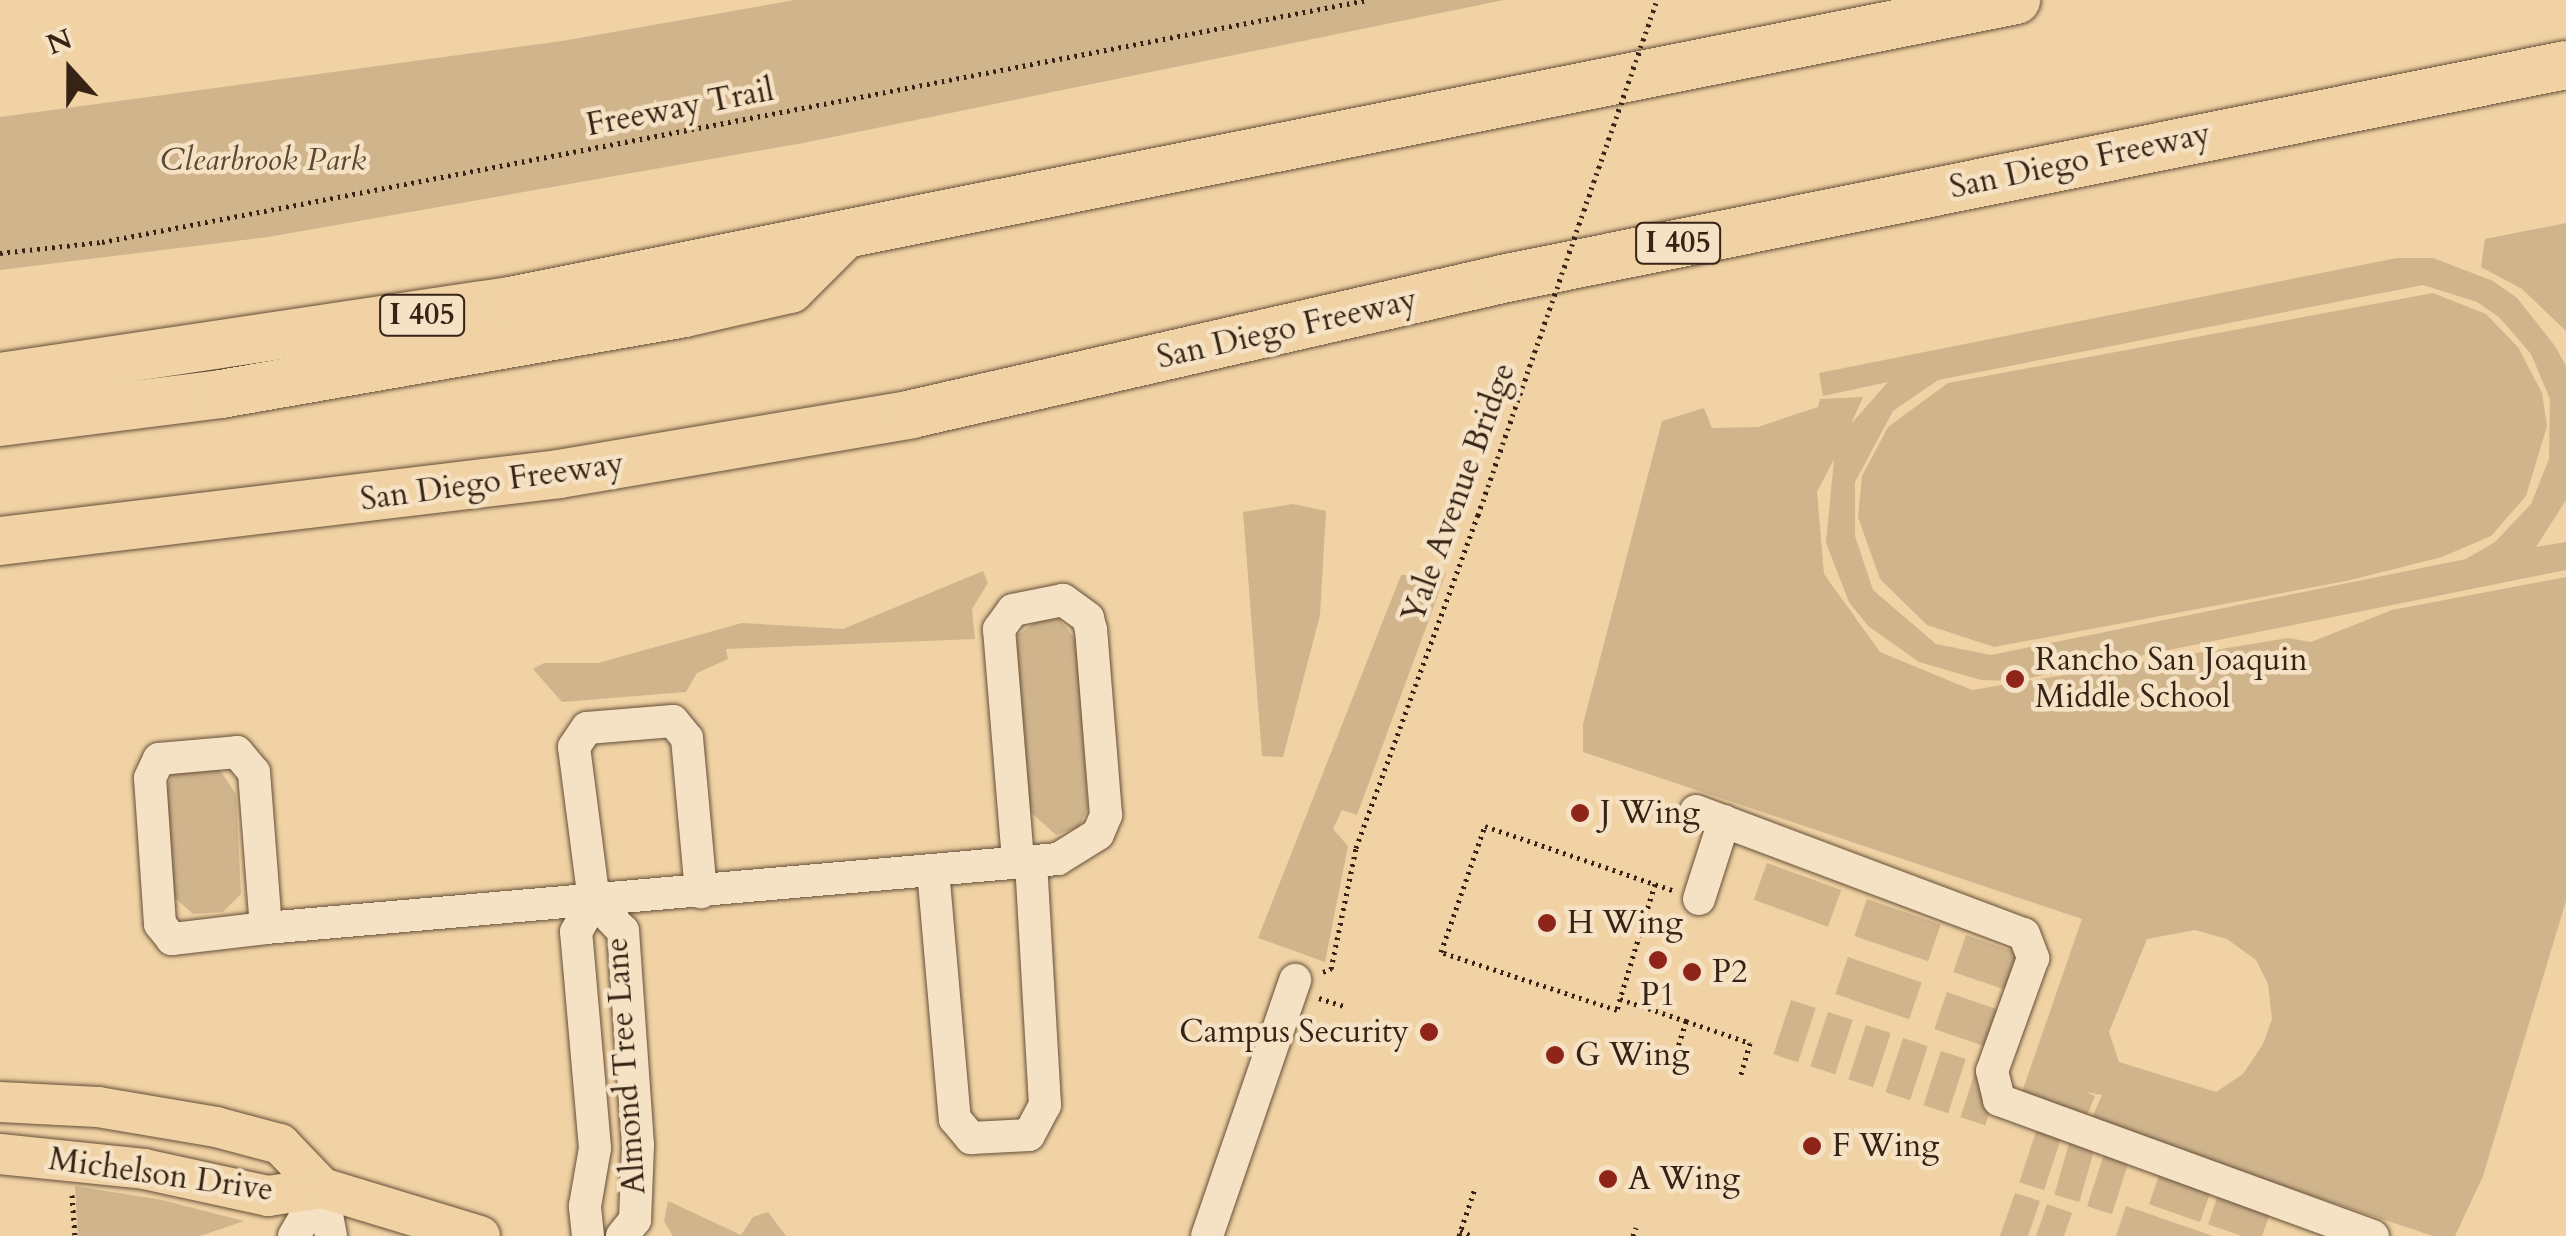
<!DOCTYPE html>
<style>
body{margin:0}
#map{position:relative;width:2566px;height:1236px;overflow:hidden;background:#f0d2a4;font-family:Cardo,serif}
div>[style]{position:absolute}
.green>*{inset:0;background:#d0b48c;transform-origin:0 0}
.path>*{height:5px;margin-top:-2.5px;transform-origin:0;background:repeating-linear-gradient(90deg,#362315 0 2.5px,transparent 0 7.5px)}
.roads{filter:drop-shadow(0 0 2px #644f39) drop-shadow(0 0 2px #644f39)}
.minor>*{height:32px;margin:-16px;padding:0 16px;transform-origin:16px;border-radius:16px;background:#f5e2c4}
.major>*{height:40px;margin:-20px;padding:0 20px;transform-origin:20px;border-radius:20px;background:#f0d2a4}
.highway>*{height:48px;margin:-24px;padding:0 24px;transform-origin:24px;border-radius:24px;background:#f0d2a4}
.path-bridge>*{height:5px;margin-top:-2.5px;transform-origin:0;background:repeating-linear-gradient(90deg,#362315 0 2.5px,transparent 0 7.5px)}
.dots>*{width:28px;height:28px;translate:-50% -50%;box-sizing:border-box;border:5px solid #f5e2c4;border-radius:50%}
span{translate:-50% -50%;white-space:nowrap;text-align:center;line-height:1.15;-webkit-text-stroke:9px #f5e2c4;paint-order:stroke}
.shield-label span{padding:2px 8px;background:#f5e2c4;border:2px solid;border-radius:8px;-webkit-text-stroke-width:0}
.shield-label{font-size:30px;color:#362315;font-weight:700}
.street-label{font-size:32px;color:#362315}
.park-label{font-size:32px;color:#5c4733;font-style:italic}
.poi-label{font-size:32px;color:#362315}
.left{translate:0 -50%;text-align:left}
.right{translate:-100% -50%;text-align:right}
.north{position:absolute;left:20px;top:20px;width:100px;height:100px;-webkit-text-stroke:8px #f5e2c4;paint-order:stroke;rotate:339deg;font-size:28px;font-weight:700;line-height:40px;text-align:center;color:#362315}
.north::after{content:'';display:block;margin:auto;width:35px;height:45px;background:#362315;clip-path:polygon(50% 0,100% 100%,50% 72%,0 100%)}
</style>
<div id="map">
<div class="green">
<i style="clip-path:polygon(795px 0,1504px 0,803px 143px,268px 237px,0 270px,0 117px,562px 41px)"></i>
<i style="clip-path:polygon(2566px 223px,2566px 331px,2522px 289px,2481px 267px,2485px 239px)"></i>
<i style="clip-path:polygon(evenodd,2397px 258px,2433px 258px,2493px 281px,2517px 298px,2555px 346px,2566px 366px,2566px 500px,2536px 547px,2566px 542px,2566px 570px,2015px 681px,1981px 680px,1919px 662px,1868px 626px,1849px 602px,1826px 543px,1834px 459px,1817px 492px,1824px 574px,1880px 652px,1972px 690px,2288px 638px,2311px 642px,2392px 610px,2566px 577px,2566px 901px,2483px 1176px,2455px 1236px,2433px 1236px,2090px 1122px,2102px 1095px,2086px 1092px,2095px 1096px,2085px 1120px,2020px 1098px,2082px 919px,1583px 752px,1583px 724px,1662px 421px,1704px 408px,1712px 428px,1758px 427px,1818px 407px,1820px 399px,1863px 397px,1851px 424px,1888px 382px,1823px 396px,1819px 373px,2397px 258px,2423px 285px,2477px 302px,2499px 317px,2531px 354px,2550px 399px,2549px 459px,2531px 504px,2495px 542px,2466px 559px,1991px 655px,1936px 644px,1873px 590px,1855px 536px,1855px 482px,1893px 411px,1938px 380px,2423px 285px,2397px 258px,2195px 930px,2227px 939px,2256px 960px,2268px 984px,2272px 1019px,2263px 1044px,2243px 1074px,2216px 1092px,2119px 1062px,2109px 1032px,2147px 939px,2195px 930px)"></i>
<i style="clip-path:polygon(2433px 293px,2486px 314px,2518px 347px,2542px 393px,2547px 426px,2526px 496px,2491px 536px,2442px 557px,2346px 581px,1994px 647px,1927px 625px,1880px 579px,1858px 517px,1862px 476px,1888px 427px,1948px 383px)"></i>
<i style="clip-path:polygon(1293px 504px,1326px 511px,1320px 615px,1283px 757px,1262px 756px,1243px 512px)"></i>
<i style="clip-path:polygon(983px 571px,988px 583px,972px 609px,975px 639px,726px 649px,728px 659px,697px 673px,686px 692px,562px 702px,533px 669px,544px 663px,598px 663px,742px 623px,843px 629px)"></i>
<i style="clip-path:polygon(1446px 573px,1357px 815px,1342px 810px,1333px 829px,1348px 846px,1325px 962px,1258px 938px,1401px 575px)"></i>
<i style="clip-path:polygon(1043px 616px,1059px 619px,1077px 641px,1088px 808px,1079px 827px,1056px 835px,1028px 810px,1015px 658px,1018px 635px)"></i>
<i style="clip-path:polygon(217px 766px,236px 794px,241px 894px,223px 912px,193px 914px,171px 894px,163px 795px,174px 773px)"></i>
<i style="left:1767px;top:863px;width:79px;height:39px;rotate:20deg"></i>
<i style="left:1867px;top:899px;width:78px;height:39px;rotate:19deg"></i>
<i style="left:1966px;top:935px;width:78px;height:39px;rotate:19deg"></i>
<i style="left:1848px;top:957px;width:78px;height:39px;rotate:19deg"></i>
<i style="left:1947px;top:992px;width:78px;height:39px;rotate:19deg"></i>
<i style="left:1791px;top:1000px;width:26px;height:57px;rotate:18deg"></i>
<i style="left:1828px;top:1012px;width:26px;height:57px;rotate:18deg"></i>
<i style="left:1866px;top:1025px;width:26px;height:57px;rotate:18deg"></i>
<i style="left:1903px;top:1038px;width:26px;height:57px;rotate:18deg"></i>
<i style="left:1941px;top:1051px;width:26px;height:57px;rotate:18deg"></i>
<i style="left:1978px;top:1063px;width:26px;height:57px;rotate:18deg"></i>
<i style="left:2037px;top:1128px;width:26px;height:57px;rotate:18deg"></i>
<i style="left:2070px;top:1140px;width:26px;height:57px;rotate:16deg"></i>
<i style="left:2105px;top:1151px;width:26px;height:58px;rotate:18deg"></i>
<i style="left:2165px;top:1158px;width:54px;height:49px;rotate:19deg"></i>
<i style="left:2224px;top:1178px;width:55px;height:49px;rotate:19deg"></i>
<i style="clip-path:polygon(75px 1186px,162px 1200px,244px 1221px,200px 1236px,78px 1236px)"></i>
<i style="clip-path:polygon(2015px 1193px,2040px 1201px,2028px 1236px,2000px 1236px)"></i>
<i style="clip-path:polygon(668px 1201px,741px 1235px,753px 1217px,768px 1212px,786px 1236px,673px 1236px,664px 1221px)"></i>
<i style="clip-path:polygon(2047px 1204px,2072px 1213px,2064px 1236px,2036px 1236px)"></i>
<i style="clip-path:polygon(2126px 1206px,2213px 1236px,2116px 1236px)"></i>
</div>
<div class="path">
<i style="left:0;top:253px;width:103px;rotate:-6.2deg"></i>
<i style="left:102px;top:242px;width:1288px;rotate:-10.83deg"></i>
<i style="left:1655px;top:884px;width:120px;rotate:106.9deg"></i>
<i style="left:1620px;top:999px;width:70px;rotate:18.4deg"></i>
<i style="left:1686px;top:1021px;width:34px;rotate:107deg"></i>
<i style="left:1323px;top:972px;width:9px;rotate:-21deg"></i>
<i style="left:1331px;top:969px;width:124px;rotate:-78.3deg"></i>
<i style="left:1356px;top:848px;width:355px;rotate:-69.9deg"></i>
<i style="left:1319px;top:998px;width:29px;rotate:18deg"></i>
<i style="left:1620px;top:999px;width:11px;rotate:105deg"></i>
<i style="left:1617px;top:1010px;width:185px;rotate:-161.8deg"></i>
<i style="left:1441px;top:952px;width:133px;rotate:-70.8deg"></i>
<i style="left:1485px;top:826px;width:198px;rotate:18.9deg"></i>
<i style="left:1686px;top:1021px;width:68px;rotate:19deg"></i>
<i style="left:1750px;top:1043px;width:33px;rotate:106deg"></i>
<i style="left:72px;top:1195px;width:41px;rotate:85.8deg"></i>
<i style="left:1460px;top:1231px;width:14px;rotate:21deg"></i>
<i style="left:1459px;top:1236px;width:51px;rotate:-71.6deg"></i>
<i style="left:1633px;top:1236px;width:9px;rotate:-69deg"></i>
</div>
<div class="roads">
<div class="minor">
<i style="left:1696px;top:811px;width:350px;rotate:20.6deg"></i>
<i style="left:2024px;top:934px;width:26px;rotate:69deg"></i>
<i style="left:2033px;top:958px;width:120px;rotate:109.9deg"></i>
<i style="left:1992px;top:1071px;width:30px;rotate:76deg"></i>
<i style="left:1999px;top:1100px;width:398px;rotate:20deg"></i>
<i style="left:933px;top:870px;width:250px;rotate:85deg"></i>
<i style="left:955px;top:1119px;width:25px;rotate:50deg"></i>
<i style="left:971px;top:1138px;width:58px;rotate:-3deg"></i>
<i style="left:1029px;top:1135px;width:34px;rotate:-62deg"></i>
<i style="left:1045px;top:1105px;width:244px;rotate:-93.3deg"></i>
<i style="left:1699px;top:899px;width:82px;rotate:-72.2deg"></i>
<i style="left:266px;top:928px;width:95px;rotate:173.3deg"></i>
<i style="left:172px;top:939px;width:19px;rotate:-129deg"></i>
<i style="left:160px;top:924px;width:146px;rotate:-93.9deg"></i>
<i style="left:150px;top:778px;width:21px;rotate:-65deg"></i>
<i style="left:159px;top:759px;width:78px;rotate:-5.1deg"></i>
<i style="left:237px;top:752px;width:26px;rotate:50deg"></i>
<i style="left:254px;top:772px;width:156px;rotate:85.6deg"></i>
<i style="left:266px;top:928px;width:795px;rotate:-4.98deg"></i>
<i style="left:1058px;top:859px;width:47px;rotate:-32deg"></i>
<i style="left:1098px;top:834px;width:21px;rotate:-67deg"></i>
<i style="left:1106px;top:815px;width:186px;rotate:-94.6deg"></i>
<i style="left:1091px;top:630px;width:12px;rotate:-104deg"></i>
<i style="left:1088px;top:618px;width:31px;rotate:-144deg"></i>
<i style="left:1063px;top:600px;width:51px;rotate:168.7deg"></i>
<i style="left:1013px;top:610px;width:24px;rotate:126deg"></i>
<i style="left:999px;top:629px;width:233px;rotate:85.3deg"></i>
<i style="left:322px;top:1188px;width:49px;rotate:79.4deg"></i>
<i style="left:294px;top:1236px;width:56px;rotate:-59.7deg"></i>
<i style="left:588px;top:1236px;width:30px;rotate:-96deg"></i>
<i style="left:585px;top:1206px;width:59px;rotate:-80.2deg"></i>
<i style="left:595px;top:1148px;width:217px;rotate:-95deg"></i>
<i style="left:576px;top:932px;width:36px;rotate:-60deg"></i>
<i style="left:622px;top:1236px;width:21px;rotate:-51deg"></i>
<i style="left:635px;top:1220px;width:75px;rotate:-87.7deg"></i>
<i style="left:638px;top:1145px;width:215px;rotate:-94deg"></i>
<i style="left:623px;top:931px;width:42px;rotate:-134deg"></i>
<i style="left:594px;top:901px;width:155px;rotate:-97.4deg"></i>
<i style="left:574px;top:747px;width:23px;rotate:-56deg"></i>
<i style="left:587px;top:728px;width:86px;rotate:-4.7deg"></i>
<i style="left:673px;top:721px;width:22px;rotate:51deg"></i>
<i style="left:687px;top:738px;width:155px;rotate:84.8deg"></i>
<i style="left:1207px;top:1236px;width:271px;rotate:-71deg"></i>
</div>
<div class="major">
<i style="left:0;top:1102px;width:98px;rotate:2.9deg"></i>
<i style="left:98px;top:1107px;width:120px;rotate:9.6deg"></i>
<i style="left:216px;top:1127px;width:66px;rotate:14.9deg"></i>
<i style="left:280px;top:1144px;width:61px;rotate:46.3deg"></i>
<i style="left:0;top:1154px;width:145px;rotate:5.9deg"></i>
<i style="left:144px;top:1169px;width:127px;rotate:12.3deg"></i>
<i style="left:268px;top:1196px;width:55px;rotate:-8.4deg"></i>
<i style="left:322px;top:1188px;width:165px;rotate:16.9deg"></i>
</div>
<div class="highway">
<i style="left:0;top:377px;width:516px;rotate:-8.48deg"></i>
<i style="left:510px;top:301px;width:1536px;rotate:-11.3deg"></i>
<i style="left:0;top:422px;width:223px;rotate:-7.2deg"></i>
<i style="left:221px;top:394px;width:470px;rotate:-9.9deg"></i>
<i style="left:684px;top:313px;width:109px;rotate:-12.8deg"></i>
<i style="left:790px;top:289px;width:74px;rotate:-45deg"></i>
<i style="left:0;top:541px;width:563px;rotate:-6.83deg"></i>
<i style="left:559px;top:474px;width:358px;rotate:-9.6deg"></i>
<i style="left:912px;top:414px;width:610px;rotate:-12.88deg"></i>
<i style="left:1507px;top:278px;width:1080px;rotate:-11.37deg"></i>
</div>
</div>
<div class="path-bridge">
<i style="left:1478px;top:515px;width:545px;rotate:-70.83deg"></i>
</div>
<div class="dots">
<i style="left:2015px;top:679px;background:#8f2418"></i>
<i style="left:1580px;top:813px;background:#8f2418"></i>
<i style="left:1547px;top:923px;background:#8f2418"></i>
<i style="left:1658px;top:960px;background:#8f2418"></i>
<i style="left:1692px;top:972px;background:#8f2418"></i>
<i style="left:1429px;top:1032px;background:#8f2418"></i>
<i style="left:1555px;top:1055px;background:#8f2418"></i>
<i style="left:1812px;top:1146px;background:#8f2418"></i>
<i style="left:1608px;top:1179px;background:#8f2418"></i>
</div>
<div class="shield-label">
<span style="left:1678px;top:243px">I 405</span>
<span style="left:422px;top:315px">I 405</span>
</div>
<div class="street-label">
<span style="left:680px;top:108px;rotate:-11deg">Freeway Trail</span>
<span style="left:2080px;top:161px;rotate:-12deg">San Diego Freeway</span>
<span style="left:1287px;top:329px;rotate:-13deg">San Diego Freeway</span>
<span style="left:492px;top:482px;rotate:-8deg">San Diego Freeway</span>
<span style="left:1459px;top:493px;rotate:-70deg">Yale Avenue Bridge</span>
<span style="left:626px;top:1066px;rotate:-94deg">Almond Tree Lane</span>
<span style="left:161px;top:1175px;rotate:8deg">Michelson Drive</span>
</div>
<div class="park-label">
<span style="left:263px;top:160px">Clearbrook Park</span>
</div>
<div class="poi-label">
<span class="left" style="left:2035px;top:679px">Rancho San Joaquin<br>Middle School</span>
<span class="left" style="left:1600px;top:813px">J Wing</span>
<span class="left" style="left:1567px;top:923px">H Wing</span>
<span class="left" style="left:1712px;top:972px">P2</span>
<span style="left:1658px;top:995px">P1</span>
<span class="right" style="left:1409px;top:1032px">Campus Security</span>
<span class="left" style="left:1575px;top:1055px">G Wing</span>
<span class="left" style="left:1832px;top:1146px">F Wing</span>
<span class="left" style="left:1628px;top:1179px">A Wing</span>
</div>
<div class="north">N</div>
</div>
